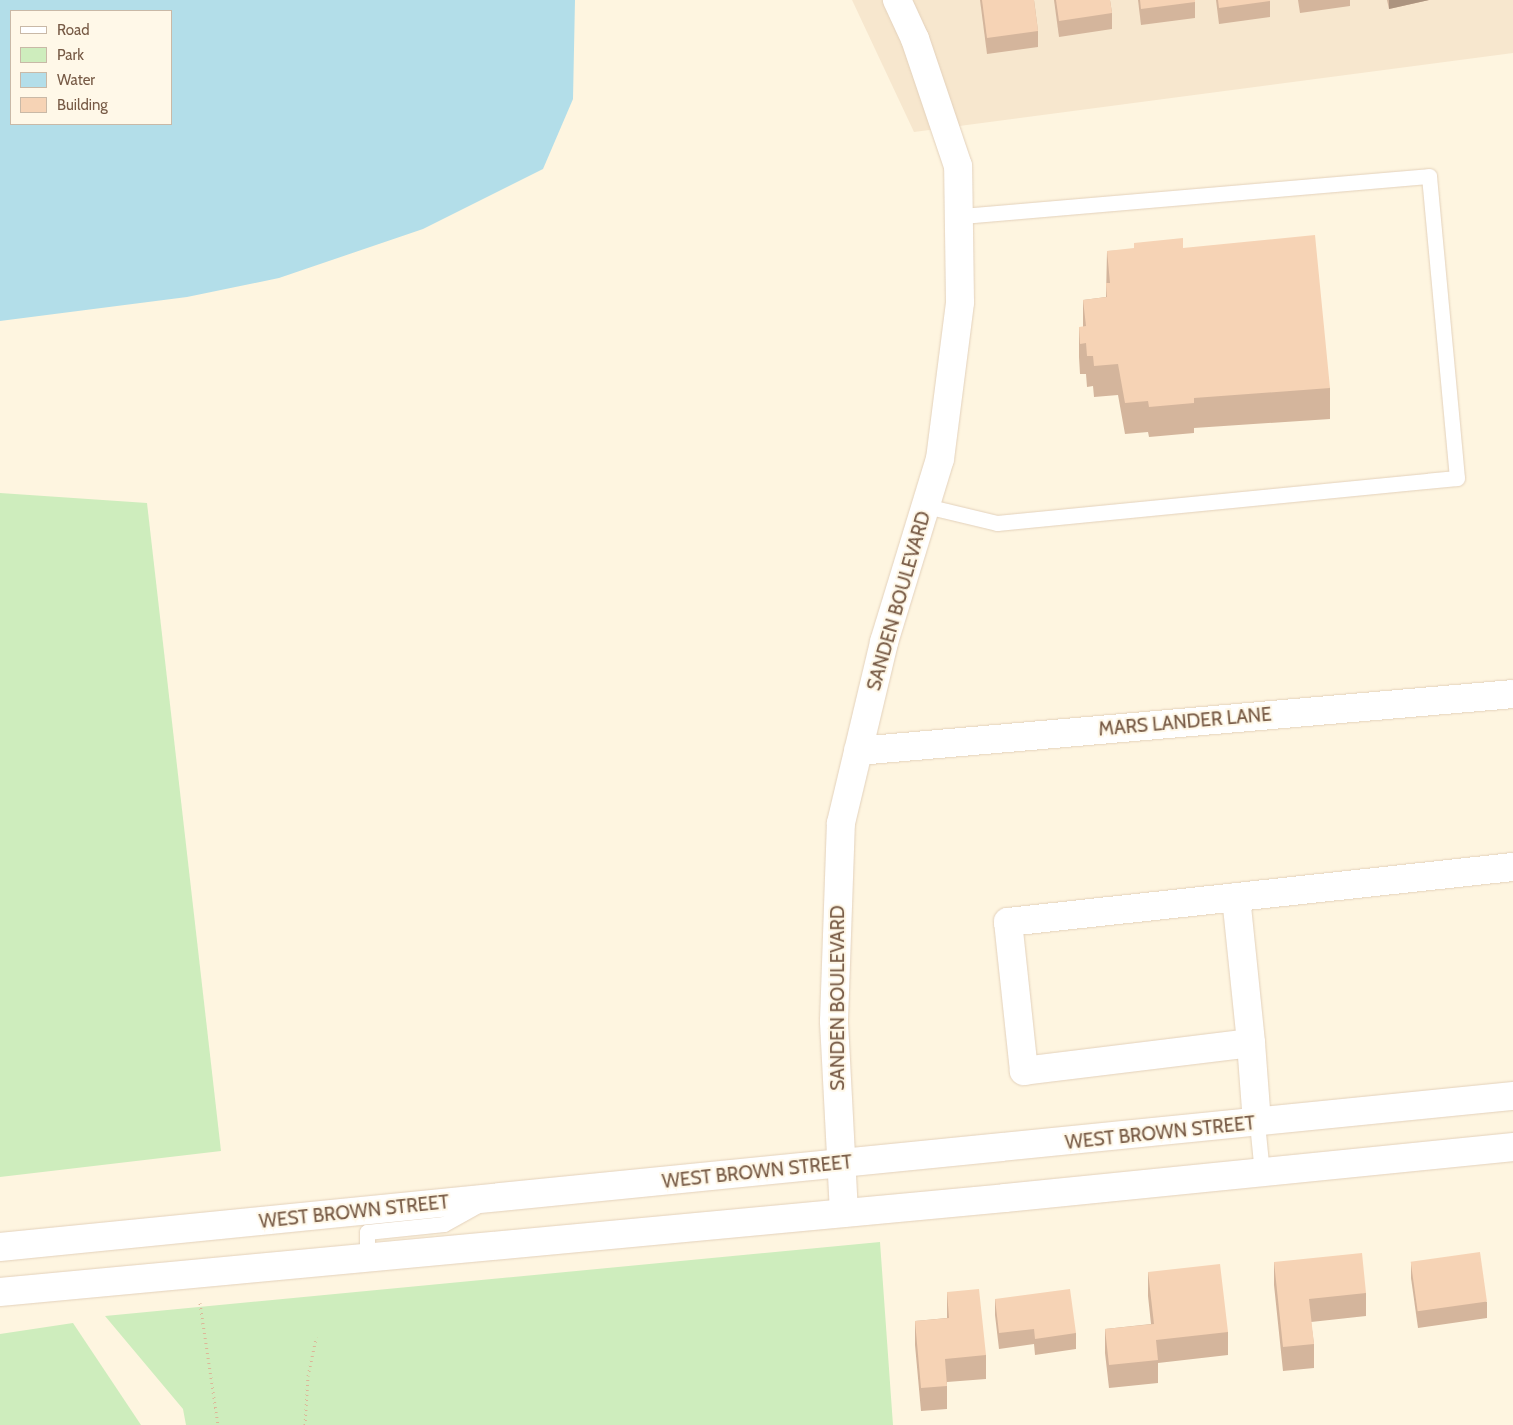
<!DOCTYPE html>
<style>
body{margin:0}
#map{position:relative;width:1513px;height:1425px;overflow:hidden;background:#fef5e0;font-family:Cabin,sans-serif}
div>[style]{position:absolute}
.residential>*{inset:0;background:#f7e7ce}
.green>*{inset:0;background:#ceedbd}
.water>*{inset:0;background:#b3dee9}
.path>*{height:3px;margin-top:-1.5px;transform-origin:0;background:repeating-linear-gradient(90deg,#dbb798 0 1px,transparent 0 5px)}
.roads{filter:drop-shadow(0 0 1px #e3d1bb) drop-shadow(0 0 1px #e3d1bb)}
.service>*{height:15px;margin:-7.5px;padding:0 7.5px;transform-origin:7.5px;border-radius:7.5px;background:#fff}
.minor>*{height:28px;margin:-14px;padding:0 14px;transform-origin:14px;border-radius:14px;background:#fff}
.secondary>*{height:28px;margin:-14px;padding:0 14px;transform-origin:14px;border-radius:14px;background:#fff}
.wall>*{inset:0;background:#d4b59c}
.shaded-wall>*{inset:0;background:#ac947f}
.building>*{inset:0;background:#f6d3b5;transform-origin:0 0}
span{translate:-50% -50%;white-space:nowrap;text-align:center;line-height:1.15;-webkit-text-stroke:4px #fff8e8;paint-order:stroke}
.street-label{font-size:19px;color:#775a45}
.legend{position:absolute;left:10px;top:10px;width:162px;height:115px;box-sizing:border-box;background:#fff8e8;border:1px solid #c9b9a7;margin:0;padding:6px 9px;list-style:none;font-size:15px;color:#775a45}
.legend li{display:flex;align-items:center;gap:10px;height:25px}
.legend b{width:25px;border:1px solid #c9b9a7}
</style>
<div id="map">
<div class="residential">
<i style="clip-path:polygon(852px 0,1513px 0,1513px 53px,914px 132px)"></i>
</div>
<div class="green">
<i style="clip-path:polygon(0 493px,147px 503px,221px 1151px,0 1177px)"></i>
<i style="clip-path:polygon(880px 1242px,893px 1425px,186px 1425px,183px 1409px,105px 1316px)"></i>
<i style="clip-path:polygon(73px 1323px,141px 1425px,0 1425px,0 1334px)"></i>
</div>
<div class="water">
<i style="clip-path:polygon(evenodd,0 0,575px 0,573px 99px,543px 169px,423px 229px,279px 278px,187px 297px,0 321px,0 0,11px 11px,171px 11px,171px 124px,11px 124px,11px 11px)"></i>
</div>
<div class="path">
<i style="left:200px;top:1303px;width:123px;rotate:81.6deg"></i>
<i style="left:305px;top:1425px;width:49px;rotate:-86.5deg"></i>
<i style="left:308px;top:1376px;width:40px;rotate:-78deg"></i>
</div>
<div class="roads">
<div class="service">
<i style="left:926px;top:506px;width:73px;rotate:13.5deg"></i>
<i style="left:997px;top:523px;width:462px;rotate:-5.6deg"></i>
<i style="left:1457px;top:478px;width:303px;rotate:-95.3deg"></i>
<i style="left:1429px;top:176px;width:470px;rotate:175.1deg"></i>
<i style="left:1257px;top:1123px;width:50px;rotate:84.3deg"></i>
<i style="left:367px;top:1257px;width:25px;rotate:-90deg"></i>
<i style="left:367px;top:1232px;width:77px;rotate:-5.9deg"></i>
<i style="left:444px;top:1224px;width:37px;rotate:-29deg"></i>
</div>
<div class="minor">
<i style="left:858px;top:751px;width:657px;rotate:-4.97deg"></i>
<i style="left:1236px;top:897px;width:147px;rotate:84.1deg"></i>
<i style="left:1251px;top:1043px;width:229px;rotate:173deg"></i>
<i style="left:1024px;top:1071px;width:150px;rotate:-96.1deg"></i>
<i style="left:1008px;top:922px;width:508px;rotate:-6.22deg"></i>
<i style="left:1251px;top:1043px;width:80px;rotate:85.7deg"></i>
<i style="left:844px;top:1213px;width:192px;rotate:-93deg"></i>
<i style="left:834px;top:1021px;width:198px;rotate:-88deg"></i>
<i style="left:841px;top:823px;width:186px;rotate:-76.6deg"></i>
<i style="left:884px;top:642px;width:191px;rotate:-73deg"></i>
<i style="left:940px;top:459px;width:158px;rotate:-82.7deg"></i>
<i style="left:960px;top:302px;width:136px;rotate:-90.8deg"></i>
<i style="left:958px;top:166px;width:134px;rotate:-108.7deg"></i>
<i style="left:915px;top:39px;width:43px;rotate:-114.8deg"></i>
</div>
<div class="secondary">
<i style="left:0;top:1247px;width:1521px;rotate:-5.7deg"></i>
<i style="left:0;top:1292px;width:1009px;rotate:-5.34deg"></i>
<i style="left:1005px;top:1198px;width:511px;rotate:-5.73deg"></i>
</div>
</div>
<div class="wall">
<i style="clip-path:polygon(980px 0,1034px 0,1038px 31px,1038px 47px,987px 54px)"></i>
<i style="clip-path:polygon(1054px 0,1110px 0,1112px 13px,1112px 29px,1059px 37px)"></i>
<i style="clip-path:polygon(1138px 0,1195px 0,1195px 18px,1141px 25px)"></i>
<i style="clip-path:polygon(1216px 0,1270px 0,1270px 17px,1219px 24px)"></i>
<i style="clip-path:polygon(1298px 0,1350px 0,1350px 6px,1300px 13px)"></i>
<i style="clip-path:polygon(1387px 0,1429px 0,1389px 9px)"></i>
<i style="clip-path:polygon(1183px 248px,1330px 388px,1330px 419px,1194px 428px,1194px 433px,1149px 437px,1148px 432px,1125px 434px,1118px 395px,1094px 397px,1093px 386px,1087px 387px,1086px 374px,1080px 374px,1079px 357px,1079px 327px,1083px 327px,1083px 300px,1106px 297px,1107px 251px)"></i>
<i style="clip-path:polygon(1274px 1262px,1366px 1293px,1366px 1316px,1311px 1322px,1314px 1344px,1314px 1368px,1283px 1371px,1274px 1285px)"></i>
<i style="clip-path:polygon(1411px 1262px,1487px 1302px,1487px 1318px,1418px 1328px,1411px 1278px)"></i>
<i style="clip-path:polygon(1148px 1272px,1228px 1332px,1228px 1355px,1158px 1363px,1158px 1383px,1109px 1388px,1105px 1353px,1105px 1329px,1151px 1324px,1148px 1296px)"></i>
<i style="clip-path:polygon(947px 1292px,986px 1355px,986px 1379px,947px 1382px,947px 1409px,921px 1411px,915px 1345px,915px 1321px,947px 1318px)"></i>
<i style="clip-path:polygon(995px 1299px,1076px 1333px,1076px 1349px,1035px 1355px,1034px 1344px,999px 1349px,995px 1315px)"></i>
</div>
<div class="shaded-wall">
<i style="clip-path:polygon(1389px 0,1429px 0,1389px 9px)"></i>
</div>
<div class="building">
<i style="clip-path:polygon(982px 0,1034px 0,1038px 31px,987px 38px)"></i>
<i style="clip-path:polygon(1056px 0,1110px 0,1112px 13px,1059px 21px)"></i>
<i style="clip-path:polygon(1140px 0,1195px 0,1195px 2px,1141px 9px)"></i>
<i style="clip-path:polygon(1218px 0,1270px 0,1270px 1px,1219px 8px)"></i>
<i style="clip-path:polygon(1315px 235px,1330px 388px,1194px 398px,1194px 403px,1149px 407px,1148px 401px,1125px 403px,1118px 364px,1094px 366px,1093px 356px,1087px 356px,1086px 343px,1080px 344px,1079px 327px,1086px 326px,1083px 300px,1107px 297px,1106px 283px,1110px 283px,1107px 251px,1134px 248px,1134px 243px,1183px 238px,1183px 248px)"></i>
<i style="left:1480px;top:1252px;width:50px;height:70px;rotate:82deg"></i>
<i style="clip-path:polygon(1362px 1253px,1366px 1293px,1309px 1299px,1314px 1344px,1283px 1347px,1274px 1262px)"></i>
<i style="clip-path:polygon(1220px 1264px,1228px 1332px,1156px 1340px,1158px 1360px,1109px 1365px,1105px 1329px,1154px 1324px,1148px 1272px)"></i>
<i style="clip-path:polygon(979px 1289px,986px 1355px,945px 1359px,947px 1386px,921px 1388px,915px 1321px,949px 1318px,947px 1292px)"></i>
<i style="clip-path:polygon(1070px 1289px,1076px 1333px,1035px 1339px,1034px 1329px,999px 1333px,995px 1299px)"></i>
</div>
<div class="street-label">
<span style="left:899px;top:601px;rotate:-74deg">SANDEN BOULEVARD</span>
<span style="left:1185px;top:722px;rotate:-5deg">MARS LANDER LANE</span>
<span style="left:838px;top:998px;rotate:-90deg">SANDEN BOULEVARD</span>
<span style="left:1160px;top:1133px;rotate:-6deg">WEST BROWN STREET</span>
<span style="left:757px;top:1172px;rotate:-6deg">WEST BROWN STREET</span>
<span style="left:354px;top:1212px;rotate:-6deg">WEST BROWN STREET</span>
</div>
<ul class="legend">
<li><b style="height:6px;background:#fff"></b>Road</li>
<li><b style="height:14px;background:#ceedbd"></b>Park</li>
<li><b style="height:14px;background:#b3dee9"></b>Water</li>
<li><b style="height:14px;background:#f6d3b5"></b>Building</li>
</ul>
</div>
